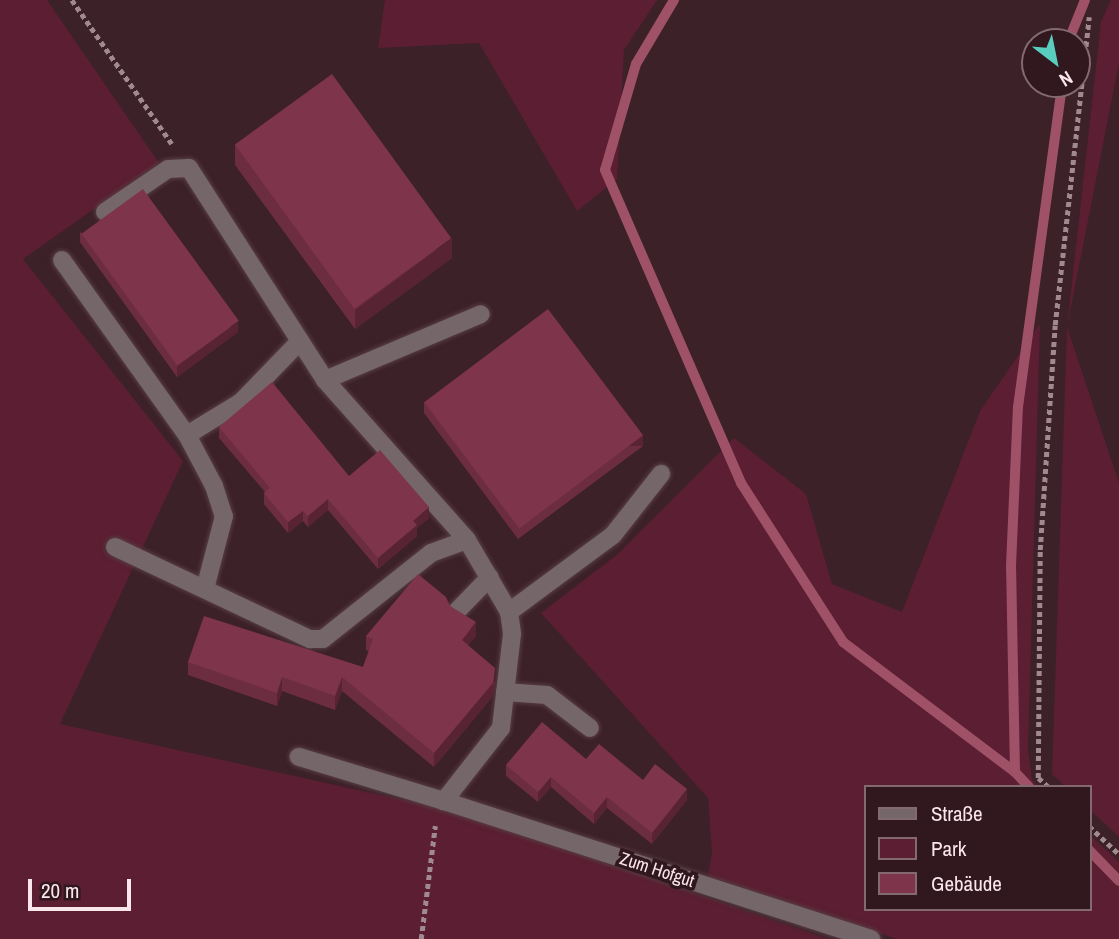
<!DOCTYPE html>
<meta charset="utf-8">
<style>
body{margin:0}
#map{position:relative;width:1119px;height:939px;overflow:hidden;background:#3c2128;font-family:"Archivo Narrow",sans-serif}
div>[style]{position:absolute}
.green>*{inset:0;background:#5b1e32}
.stream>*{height:10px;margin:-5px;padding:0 5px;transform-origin:5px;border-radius:5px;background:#9f5167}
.path>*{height:4.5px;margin-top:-2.25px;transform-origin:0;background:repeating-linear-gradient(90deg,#a18a8f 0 5px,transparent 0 8.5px)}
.roads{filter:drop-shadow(0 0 2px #573d43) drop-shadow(0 0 2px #573d43)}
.lane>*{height:18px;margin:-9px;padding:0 9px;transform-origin:9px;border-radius:9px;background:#756669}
.street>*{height:18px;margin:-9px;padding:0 9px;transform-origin:9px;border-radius:9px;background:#756669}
.wall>*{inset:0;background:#6c2d40}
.shaded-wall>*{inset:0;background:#582434;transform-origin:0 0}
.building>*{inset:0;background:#7e344b;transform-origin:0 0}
span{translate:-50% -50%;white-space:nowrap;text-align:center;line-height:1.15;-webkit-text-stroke:7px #31171e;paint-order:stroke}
.street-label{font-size:18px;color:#fbe7eb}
.legend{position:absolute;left:864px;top:785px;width:228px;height:126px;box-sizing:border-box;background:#31171e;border:2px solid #826a70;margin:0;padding:9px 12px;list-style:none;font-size:21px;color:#fbe7eb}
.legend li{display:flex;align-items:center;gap:14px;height:35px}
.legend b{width:35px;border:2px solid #826a70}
.north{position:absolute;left:1021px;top:28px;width:70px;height:70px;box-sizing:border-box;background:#31171e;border:2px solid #826a70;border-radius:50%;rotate:148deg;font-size:19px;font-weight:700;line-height:28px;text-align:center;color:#fbe7eb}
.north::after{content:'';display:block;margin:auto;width:24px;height:32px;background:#59cebe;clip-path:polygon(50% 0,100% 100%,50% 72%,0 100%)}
.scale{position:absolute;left:28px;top:879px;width:103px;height:32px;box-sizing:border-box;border:4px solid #fbe7eb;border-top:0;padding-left:9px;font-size:21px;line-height:24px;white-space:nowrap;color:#fbe7eb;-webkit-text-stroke:5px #31171e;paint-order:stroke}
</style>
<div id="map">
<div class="green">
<i style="clip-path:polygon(0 0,47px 0,159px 163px,23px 259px,183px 461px,60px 724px,453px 811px,828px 939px,0 939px)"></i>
<i style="clip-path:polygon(385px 0,657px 0,624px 50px,617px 179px,577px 211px,479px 43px,378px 48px)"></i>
<i style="clip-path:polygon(1111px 0,1119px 0,1119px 63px,1067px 327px,1119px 483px,1119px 837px,1089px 809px,1089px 787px,1066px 787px,1052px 774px,1067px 327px,1101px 22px)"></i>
<i style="clip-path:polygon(1040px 324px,1028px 749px,1032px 780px,1039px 787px,865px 787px,865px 909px,1089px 909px,1089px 834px,1119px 862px,1119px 939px,897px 939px,708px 876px,712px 852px,708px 798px,541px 613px,618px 554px,734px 438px,806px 494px,832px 584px,902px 612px,980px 411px)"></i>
</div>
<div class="stream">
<i style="left:674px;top:0;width:74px;rotate:120.7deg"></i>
<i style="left:636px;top:64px;width:110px;rotate:106.3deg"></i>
<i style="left:605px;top:170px;width:341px;rotate:66.5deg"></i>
<i style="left:741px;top:483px;width:189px;rotate:57.3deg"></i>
<i style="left:843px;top:642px;width:216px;rotate:37.1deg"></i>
<i style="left:1068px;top:42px;width:45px;rotate:-68deg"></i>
<i style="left:1029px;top:787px;width:21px;rotate:-133deg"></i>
<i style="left:1015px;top:772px;width:206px;rotate:-91.1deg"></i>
<i style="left:1011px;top:566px;width:159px;rotate:-87.5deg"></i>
<i style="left:1018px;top:407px;width:326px;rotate:-82.2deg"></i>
<i style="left:1089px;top:850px;width:43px;rotate:45.9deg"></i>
</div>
<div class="path">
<i style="left:72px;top:0;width:175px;rotate:55.2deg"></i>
<i style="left:1048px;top:787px;width:13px;rotate:-138deg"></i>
<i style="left:1038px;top:778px;width:228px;rotate:-89.5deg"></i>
<i style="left:1040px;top:550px;width:225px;rotate:-86.2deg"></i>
<i style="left:1055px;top:325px;width:310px;rotate:-83.7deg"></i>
<i style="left:1089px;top:826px;width:41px;rotate:43deg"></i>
<i style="left:421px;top:939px;width:114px;rotate:-82.9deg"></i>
</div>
<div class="roads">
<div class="lane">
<i style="left:105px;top:212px;width:76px;rotate:-34.3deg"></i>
<i style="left:168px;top:169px;width:21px;rotate:-3deg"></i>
<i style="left:189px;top:168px;width:252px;rotate:57.3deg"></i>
<i style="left:325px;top:380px;width:214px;rotate:48.4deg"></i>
<i style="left:467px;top:540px;width:83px;rotate:59.7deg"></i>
<i style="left:509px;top:612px;width:22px;rotate:82deg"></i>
<i style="left:512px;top:634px;width:95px;rotate:96.7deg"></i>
<i style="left:501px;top:728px;width:93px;rotate:128deg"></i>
<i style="left:444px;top:801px;width:152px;rotate:-163.1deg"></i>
<i style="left:62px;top:260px;width:215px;rotate:54.5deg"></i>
<i style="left:187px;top:435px;width:58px;rotate:62.1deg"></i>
<i style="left:214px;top:486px;width:32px;rotate:72deg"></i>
<i style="left:224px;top:516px;width:75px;rotate:104.6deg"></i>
<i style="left:325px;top:380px;width:169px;rotate:-22.9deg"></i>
<i style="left:187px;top:435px;width:63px;rotate:-31.4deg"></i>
<i style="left:241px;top:402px;width:85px;rotate:-46deg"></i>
<i style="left:115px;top:547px;width:216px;rotate:25.3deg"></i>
<i style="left:310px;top:639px;width:13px"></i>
<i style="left:323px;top:639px;width:138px;rotate:-38.5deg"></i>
<i style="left:431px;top:553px;width:38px;rotate:-20deg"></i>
<i style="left:457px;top:611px;width:47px;rotate:-45.9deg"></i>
<i style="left:509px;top:612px;width:129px;rotate:-36.5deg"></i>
<i style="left:613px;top:535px;width:78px;rotate:-51.8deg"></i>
<i style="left:505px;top:692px;width:42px;rotate:4.1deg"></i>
<i style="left:547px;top:695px;width:54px;rotate:37.5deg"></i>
</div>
<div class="street">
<i style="left:444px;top:801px;width:449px;rotate:17.9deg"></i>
</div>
</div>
<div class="wall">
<i style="clip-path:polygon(235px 145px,452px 258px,355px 329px,235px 165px)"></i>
<i style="clip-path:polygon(80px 232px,238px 332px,177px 377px,80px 242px)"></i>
<i style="clip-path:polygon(424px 402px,643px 446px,518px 539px,424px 413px)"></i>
<i style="clip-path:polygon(219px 427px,349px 476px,429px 518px,417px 528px,417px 536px,378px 569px,328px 510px,308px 527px,303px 521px,288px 533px,264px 504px,264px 493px,265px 492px,219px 438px)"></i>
<i style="clip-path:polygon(450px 606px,476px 636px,468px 645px,495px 682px,493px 696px,434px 767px,342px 691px,335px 710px,282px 691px,277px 706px,188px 675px,188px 662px,363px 667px,369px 651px,366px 650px,366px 636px)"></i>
<i style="clip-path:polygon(586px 759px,643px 780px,687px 800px,652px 844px,607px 808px,594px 824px,551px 787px,538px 802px,506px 776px,506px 765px)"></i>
</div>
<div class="shaded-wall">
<i style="clip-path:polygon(452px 238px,452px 258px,355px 329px,355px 310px)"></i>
<i style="clip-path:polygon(238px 322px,238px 332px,177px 377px,177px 366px)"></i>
<i style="left:643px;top:435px;width:11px;height:156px;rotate:90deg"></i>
<i style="clip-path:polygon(328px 499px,328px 510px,308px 527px,308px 516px)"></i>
<i style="clip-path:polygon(429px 507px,429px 518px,417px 528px,417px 536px,378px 569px,378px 558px,413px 521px)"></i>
<i style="clip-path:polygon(303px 511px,303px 521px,288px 533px,288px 522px)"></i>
<i style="clip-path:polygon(476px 622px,476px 636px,462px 653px,462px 640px)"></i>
<i style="clip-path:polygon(495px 668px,493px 696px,434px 767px,434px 753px)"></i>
<i style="clip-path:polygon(282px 677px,282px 691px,277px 706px,277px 693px)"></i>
<i style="clip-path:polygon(342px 677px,342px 691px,335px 710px,335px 696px)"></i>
<i style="clip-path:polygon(551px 777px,551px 787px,538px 802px,538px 792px)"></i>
<i style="clip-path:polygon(687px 789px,687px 800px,652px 844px,652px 833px)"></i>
<i style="clip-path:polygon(607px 797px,607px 808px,594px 824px,594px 813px)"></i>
</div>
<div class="building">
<i style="left:332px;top:74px;width:203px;height:120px;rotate:54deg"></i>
<i style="left:143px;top:189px;width:163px;height:76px;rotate:54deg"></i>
<i style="left:548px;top:309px;width:158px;height:155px;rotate:53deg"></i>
<i style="clip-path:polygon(272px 382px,349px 476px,380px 450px,429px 507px,413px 521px,417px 525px,378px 558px,328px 499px,308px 516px,303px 511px,288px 522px,264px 493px,270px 488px,219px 427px)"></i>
<i style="clip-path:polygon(418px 574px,446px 597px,450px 606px,476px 622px,462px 640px,495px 668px,493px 683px,434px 753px,342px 677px,335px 696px,282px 677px,277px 693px,188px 662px,204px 616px,363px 667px,373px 639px,366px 636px)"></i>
<i style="clip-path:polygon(542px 722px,586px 759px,599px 744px,643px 780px,655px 764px,687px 789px,652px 833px,607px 797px,594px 813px,551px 777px,538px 792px,506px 765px)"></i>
</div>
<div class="street-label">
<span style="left:657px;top:870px;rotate:18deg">Zum Hofgut</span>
</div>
<ul class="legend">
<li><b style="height:9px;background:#756669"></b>Straße</li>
<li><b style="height:19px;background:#5b1e32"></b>Park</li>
<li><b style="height:19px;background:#7e344b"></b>Gebäude</li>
</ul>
<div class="north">N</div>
<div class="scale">20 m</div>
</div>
